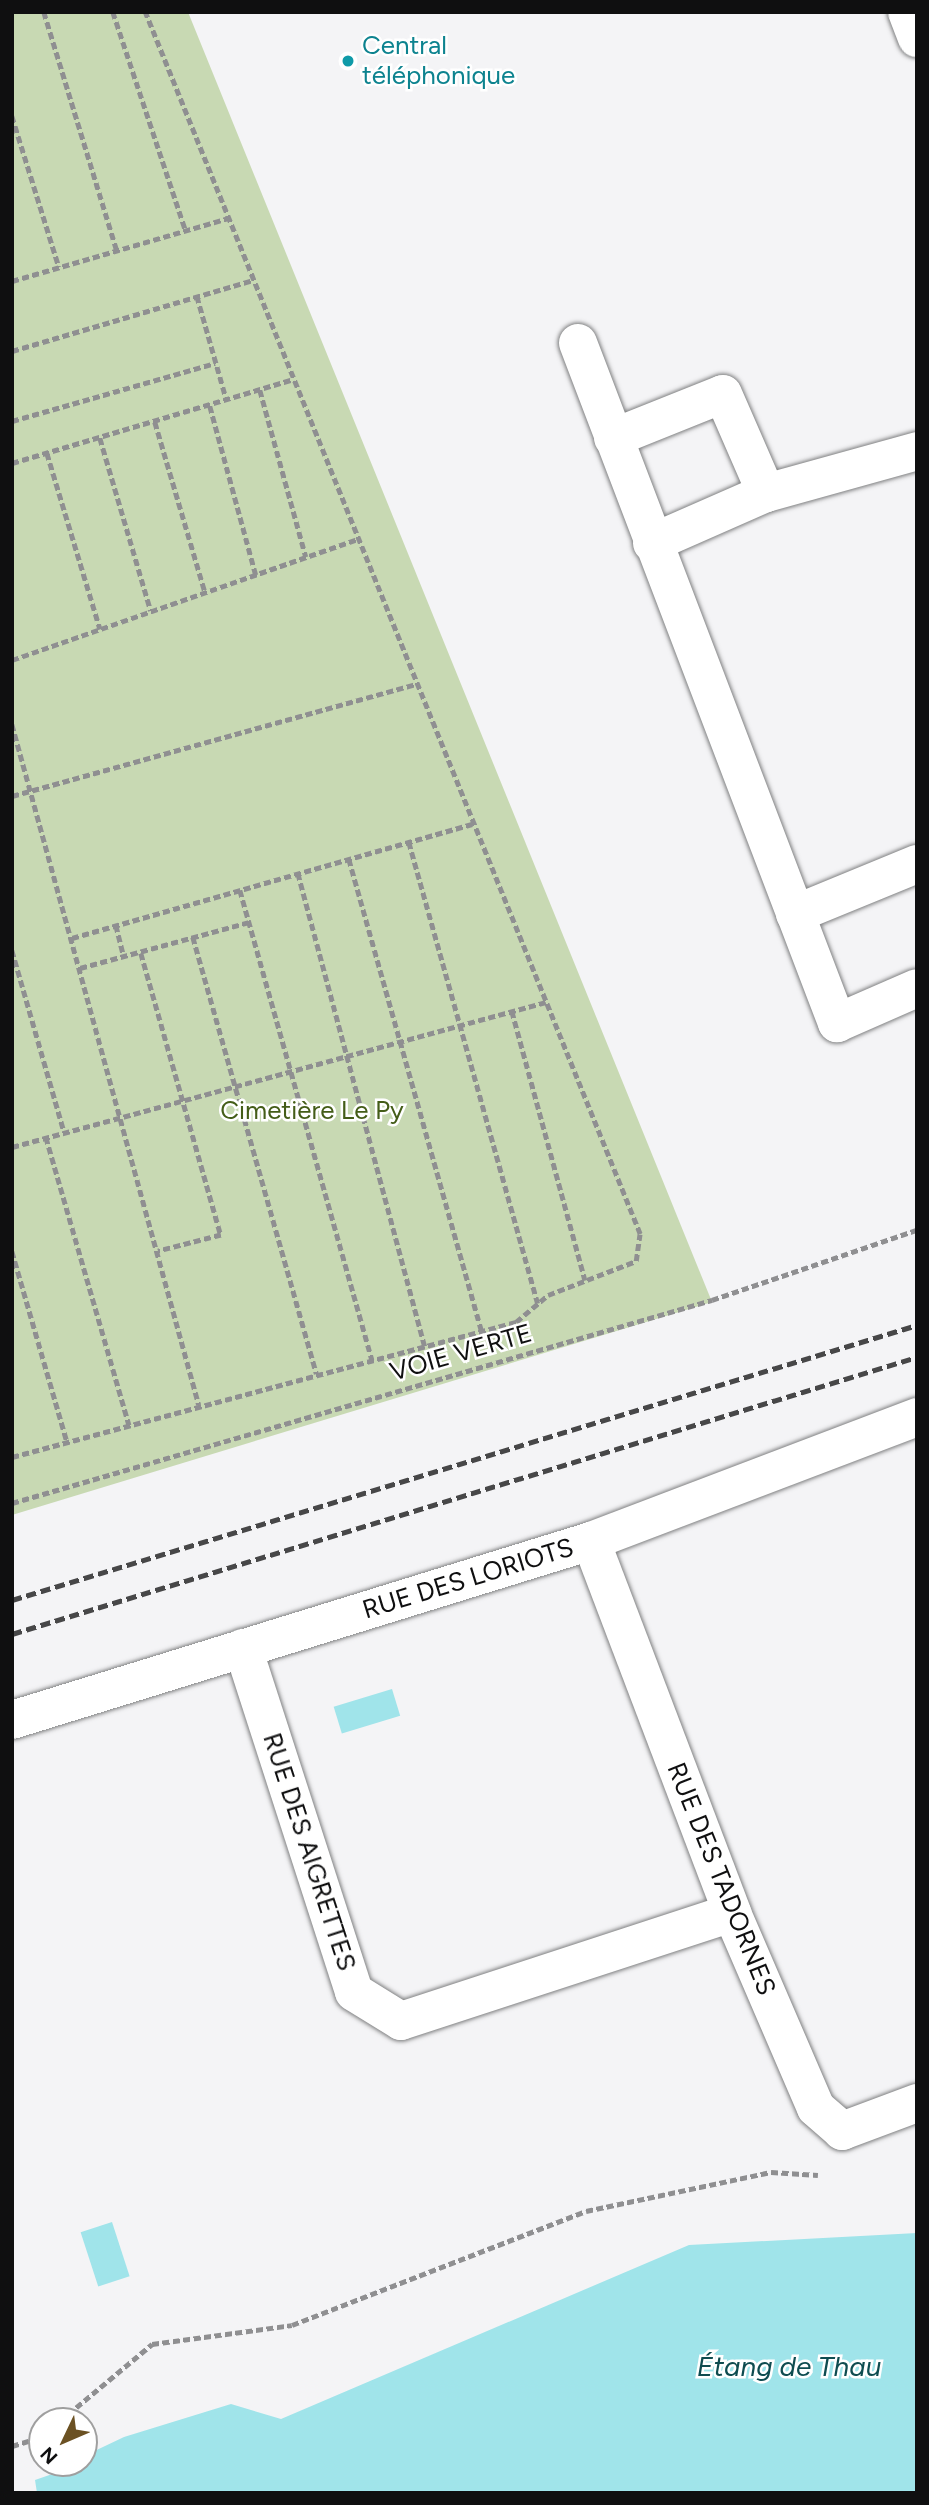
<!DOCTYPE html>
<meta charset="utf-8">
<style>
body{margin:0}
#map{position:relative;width:929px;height:2505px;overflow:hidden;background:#f4f4f6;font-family:Figtree,sans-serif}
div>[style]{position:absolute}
.green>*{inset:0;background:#c8d9b3}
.water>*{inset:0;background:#a0e4ea;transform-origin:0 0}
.path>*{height:4.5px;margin-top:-2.25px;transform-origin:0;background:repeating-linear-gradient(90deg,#8f8f91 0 7px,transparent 0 10.5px)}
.roads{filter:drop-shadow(0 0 2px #808182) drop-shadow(0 0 2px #808182)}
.minor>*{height:38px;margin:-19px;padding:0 19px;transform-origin:19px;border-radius:19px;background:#fff}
.rail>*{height:5px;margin-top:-2.5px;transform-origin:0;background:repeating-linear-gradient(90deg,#474748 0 10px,transparent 0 15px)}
.dots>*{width:19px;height:19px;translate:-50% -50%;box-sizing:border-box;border:4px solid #fff;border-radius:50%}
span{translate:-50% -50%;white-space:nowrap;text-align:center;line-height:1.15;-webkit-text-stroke:5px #fff;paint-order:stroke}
.culture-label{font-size:26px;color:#0d838f}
.left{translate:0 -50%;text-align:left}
.park-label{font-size:26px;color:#445d18}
.street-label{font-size:26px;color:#0f0f10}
.water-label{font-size:28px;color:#0e4c50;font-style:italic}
.frame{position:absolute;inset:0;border:14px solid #0f0f10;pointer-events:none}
.north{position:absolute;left:28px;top:2407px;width:70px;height:70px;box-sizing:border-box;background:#fff;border:2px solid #9f9f9f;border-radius:50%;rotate:226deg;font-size:19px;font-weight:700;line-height:28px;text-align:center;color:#0f0f10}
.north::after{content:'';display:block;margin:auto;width:24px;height:32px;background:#6b5123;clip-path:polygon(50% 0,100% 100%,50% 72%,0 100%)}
</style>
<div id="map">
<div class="green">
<i style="clip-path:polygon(12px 12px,188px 12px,712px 1302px,12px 1515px)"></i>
</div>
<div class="water">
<i style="left:392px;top:1689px;width:28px;height:61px;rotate:73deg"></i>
<i style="left:112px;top:2222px;width:57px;height:33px;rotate:72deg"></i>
<i style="clip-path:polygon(917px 2233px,917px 2493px,37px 2493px,35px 2480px,84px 2463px,84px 2456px,124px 2437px,231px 2404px,281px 2419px,689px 2245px)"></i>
</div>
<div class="path">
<i style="left:44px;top:12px;width:250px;rotate:73deg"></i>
<i style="left:113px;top:12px;width:231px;rotate:71.6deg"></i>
<i style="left:12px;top:116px;width:158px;rotate:72.7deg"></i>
<i style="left:12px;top:281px;width:226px;rotate:-16.2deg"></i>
<i style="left:197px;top:296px;width:109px;rotate:74.1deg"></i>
<i style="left:12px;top:351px;width:251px;rotate:-16.4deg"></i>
<i style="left:260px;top:390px;width:173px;rotate:74.6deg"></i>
<i style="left:210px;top:406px;width:175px;rotate:74.8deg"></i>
<i style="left:12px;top:421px;width:211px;rotate:-15.9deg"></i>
<i style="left:155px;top:422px;width:177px;rotate:73.6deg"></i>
<i style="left:100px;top:438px;width:180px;rotate:73.6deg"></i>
<i style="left:47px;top:453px;width:184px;rotate:73.2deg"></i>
<i style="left:12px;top:463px;width:294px;rotate:-16.6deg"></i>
<i style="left:12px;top:660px;width:366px;rotate:-19.3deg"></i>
<i style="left:12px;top:724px;width:706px;rotate:74.65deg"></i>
<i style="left:12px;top:796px;width:418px;rotate:-15.5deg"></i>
<i style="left:409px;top:842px;width:479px;rotate:74.4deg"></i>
<i style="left:349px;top:859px;width:490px;rotate:74.3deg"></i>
<i style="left:298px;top:873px;width:490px;rotate:75deg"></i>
<i style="left:240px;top:890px;width:488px;rotate:74.3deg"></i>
<i style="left:116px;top:925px;width:33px;rotate:76deg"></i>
<i style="left:193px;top:937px;width:454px;rotate:74.2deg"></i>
<i style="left:72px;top:938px;width:416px;rotate:-15.9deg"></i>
<i style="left:12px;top:950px;width:188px;rotate:74deg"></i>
<i style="left:141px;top:953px;width:293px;rotate:74.2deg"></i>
<i style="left:221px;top:1235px;width:65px;rotate:165.7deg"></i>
<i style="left:80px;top:968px;width:175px;rotate:-15.2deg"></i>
<i style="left:512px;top:1011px;width:279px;rotate:74.8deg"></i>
<i style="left:46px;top:1137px;width:300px;rotate:73.9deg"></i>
<i style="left:12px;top:1147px;width:553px;rotate:-15.19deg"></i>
<i style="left:12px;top:1251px;width:199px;rotate:73.9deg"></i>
<i style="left:12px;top:1457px;width:522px;rotate:-15deg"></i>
<i style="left:516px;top:1322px;width:42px;rotate:-40.2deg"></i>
<i style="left:548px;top:1295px;width:94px;rotate:-21.1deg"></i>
<i style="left:636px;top:1261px;width:27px;rotate:-82deg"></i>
<i style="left:640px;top:1234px;width:1318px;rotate:-112.05deg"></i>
<i style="left:12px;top:1503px;width:729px;rotate:-16.17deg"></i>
<i style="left:712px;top:1300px;width:217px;rotate:-18.9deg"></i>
<i style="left:60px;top:2421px;width:120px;rotate:-39.9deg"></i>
<i style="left:152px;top:2344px;width:141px;rotate:-7.7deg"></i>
<i style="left:292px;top:2325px;width:315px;rotate:-21.2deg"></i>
<i style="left:586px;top:2211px;width:189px;rotate:-11.9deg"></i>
<i style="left:771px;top:2172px;width:47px;rotate:3.7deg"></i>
<i style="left:12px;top:2446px;width:31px;rotate:-17deg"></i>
</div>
<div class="roads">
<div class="minor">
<i style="left:907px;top:12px;width:28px;rotate:69deg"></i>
<i style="left:578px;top:343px;width:728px;rotate:69.15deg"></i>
<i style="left:837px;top:1023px;width:87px;rotate:-23.6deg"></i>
<i style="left:613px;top:438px;width:118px;rotate:-21.8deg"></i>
<i style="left:723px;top:394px;width:108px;rotate:66.5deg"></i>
<i style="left:652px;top:543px;width:124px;rotate:-23.7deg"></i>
<i style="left:766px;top:493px;width:157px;rotate:-15.5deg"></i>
<i style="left:795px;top:914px;width:132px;rotate:-22.3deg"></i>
<i style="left:591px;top:1541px;width:398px;rotate:69.2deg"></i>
<i style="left:732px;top:1913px;width:212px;rotate:66.7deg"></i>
<i style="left:816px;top:2108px;width:35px;rotate:41deg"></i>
<i style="left:842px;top:2131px;width:80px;rotate:-20.5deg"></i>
<i style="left:243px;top:1648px;width:361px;rotate:72.1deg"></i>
<i style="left:354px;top:1992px;width:55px;rotate:31.7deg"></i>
<i style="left:401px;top:2021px;width:348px;rotate:-18.1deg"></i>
<i style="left:12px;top:1720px;width:606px;rotate:-17.18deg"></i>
<i style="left:591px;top:1541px;width:349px;rotate:-20.8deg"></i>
</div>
</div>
<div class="rail">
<i style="left:12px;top:1600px;width:946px;rotate:-16.9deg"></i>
<i style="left:12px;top:1634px;width:946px;rotate:-17.02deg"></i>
</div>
<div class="dots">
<i style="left:348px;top:61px;background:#0f9aa8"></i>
</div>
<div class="culture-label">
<span class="left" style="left:362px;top:61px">Central<br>téléphonique</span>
</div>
<div class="park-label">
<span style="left:312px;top:1111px">Cimetière Le Py</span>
</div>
<div class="street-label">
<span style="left:461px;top:1353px;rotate:-16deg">VOIE VERTE</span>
<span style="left:468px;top:1579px;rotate:-17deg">RUE DES LORIOTS</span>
<span style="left:309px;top:1852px;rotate:72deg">RUE DES AIGRETTES</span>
<span style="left:721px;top:1879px;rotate:68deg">RUE DES TADORNES</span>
</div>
<div class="water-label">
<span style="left:789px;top:2366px">Étang de Thau</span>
</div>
<div class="frame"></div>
<div class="north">N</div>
</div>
